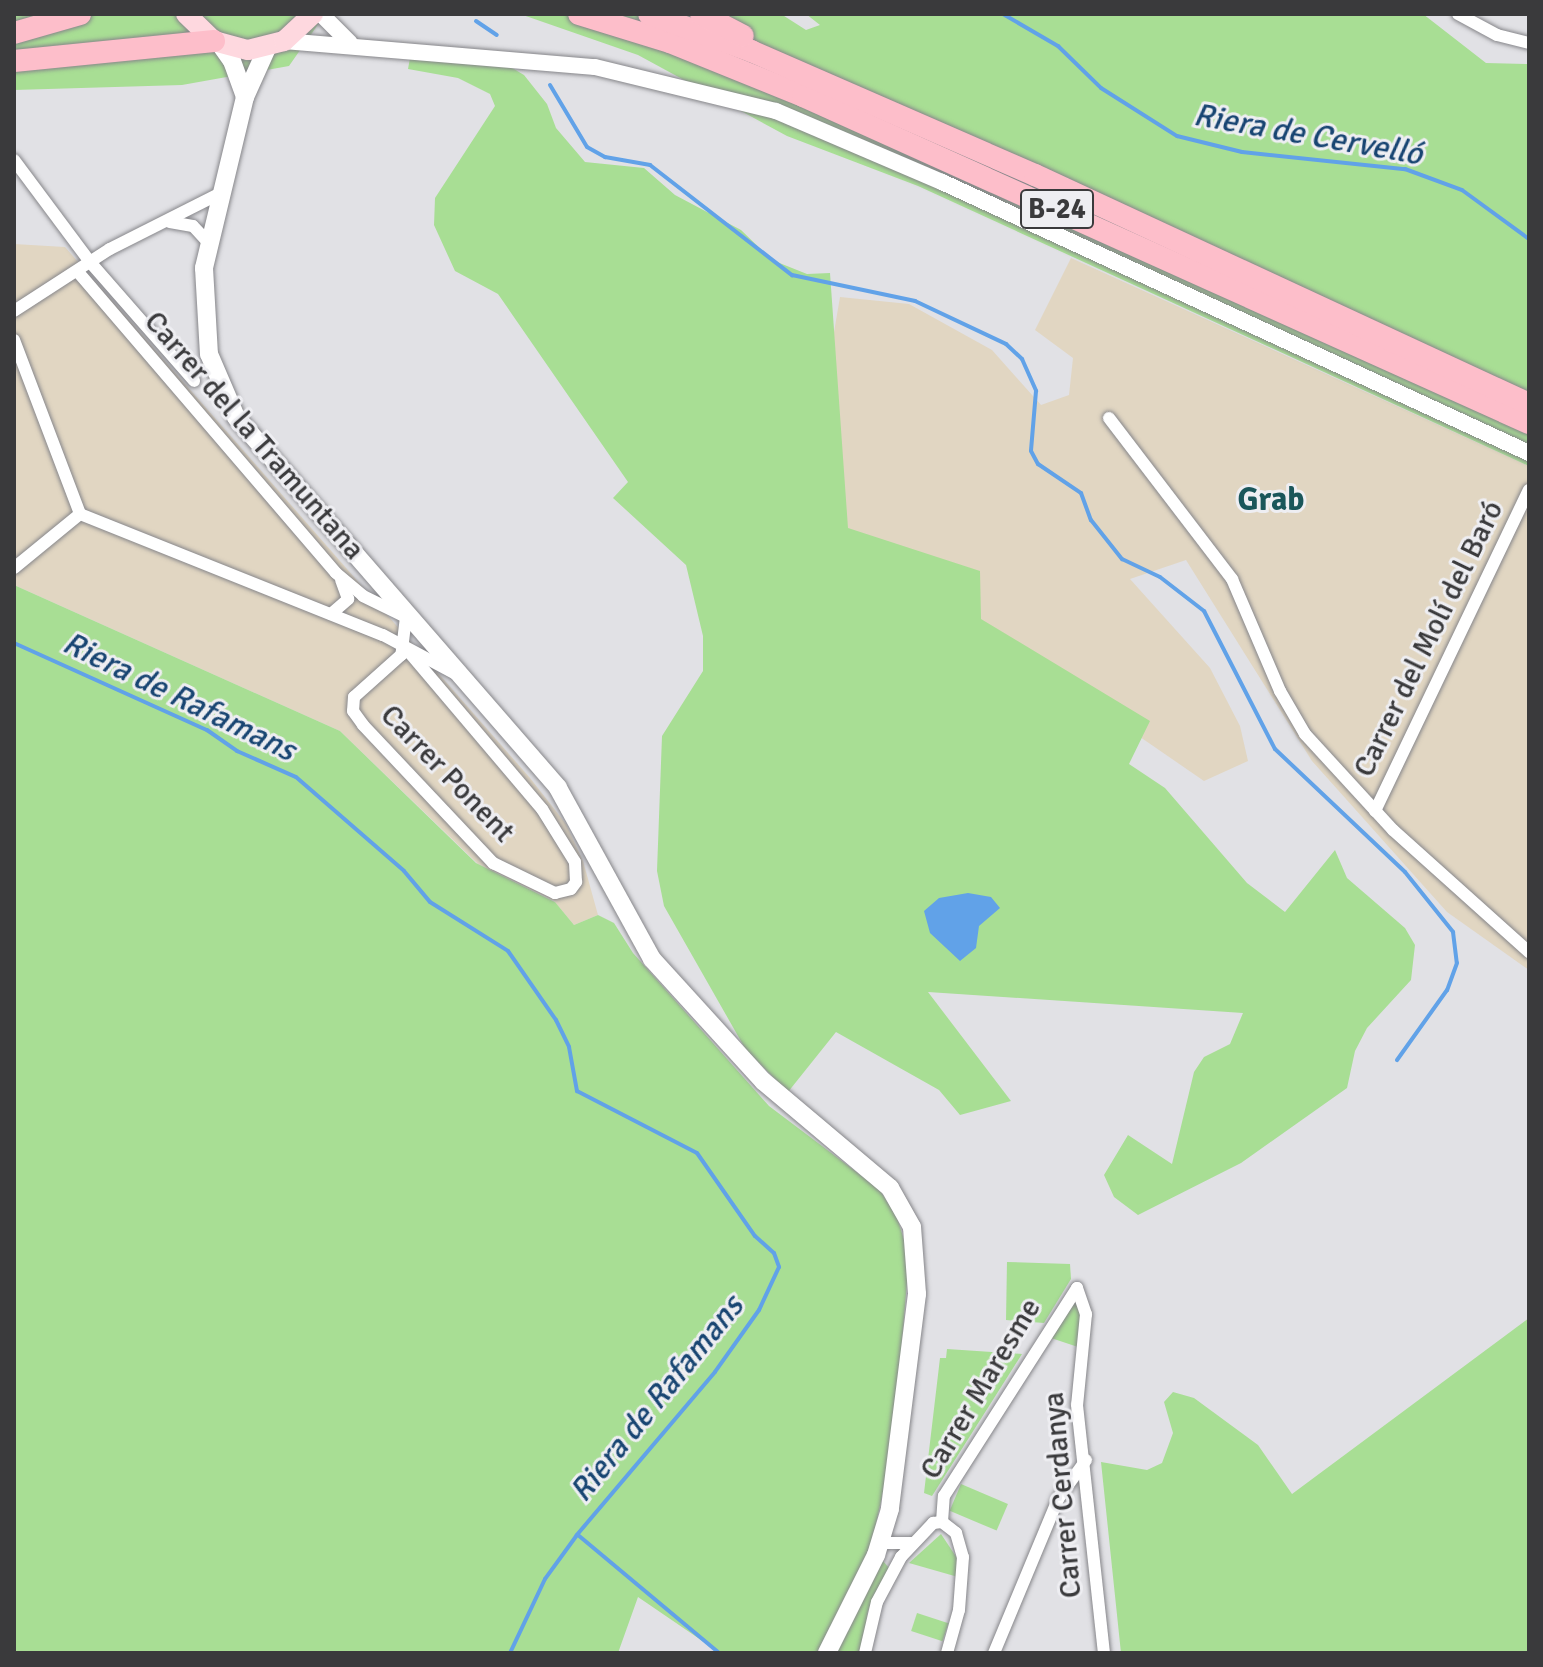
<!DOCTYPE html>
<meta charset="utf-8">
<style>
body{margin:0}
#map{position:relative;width:1543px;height:1667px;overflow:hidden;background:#e1e1e5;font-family:Signika,sans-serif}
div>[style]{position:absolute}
.industrial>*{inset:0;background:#e1d6c2}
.green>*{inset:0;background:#a8de94;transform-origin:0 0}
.water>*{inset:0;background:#61a2e8}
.stream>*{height:4px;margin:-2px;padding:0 2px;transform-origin:2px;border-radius:2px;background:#61a2e8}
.roads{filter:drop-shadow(0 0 2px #86868a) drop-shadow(0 0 2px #86868a)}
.minor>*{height:12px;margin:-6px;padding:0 6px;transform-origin:6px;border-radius:6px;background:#fff}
.tertiary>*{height:16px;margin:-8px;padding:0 8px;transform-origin:8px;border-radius:8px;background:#fff}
.secondary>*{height:18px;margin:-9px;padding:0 9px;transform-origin:9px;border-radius:9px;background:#fff}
.primary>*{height:20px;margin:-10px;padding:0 10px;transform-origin:10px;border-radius:10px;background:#fed8df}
.motorway>*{height:22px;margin:-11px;padding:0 11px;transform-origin:11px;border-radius:11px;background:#fdbeca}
span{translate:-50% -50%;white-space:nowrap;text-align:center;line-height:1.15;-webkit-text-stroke:6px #eeeef2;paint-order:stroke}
.shield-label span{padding:2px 6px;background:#eeeef2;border:2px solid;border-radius:6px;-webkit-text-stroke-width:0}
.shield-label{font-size:28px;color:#3a3a3c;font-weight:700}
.street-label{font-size:30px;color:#3a3a3c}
.water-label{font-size:32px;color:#184572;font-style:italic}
.neighbourhood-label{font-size:32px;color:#1a565a;font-weight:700}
.frame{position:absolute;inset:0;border:16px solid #3a3a3c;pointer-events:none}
</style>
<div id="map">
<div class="industrial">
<i style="clip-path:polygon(14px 244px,65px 247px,530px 778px,566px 824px,583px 861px,598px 915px,574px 925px,554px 901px,478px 864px,340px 731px,14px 585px)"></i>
<i style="clip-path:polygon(1071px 258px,1529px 466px,1529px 970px,1447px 912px,1312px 761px,1186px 560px,1130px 579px,1210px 668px,1240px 726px,1248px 761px,1204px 781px,835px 527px,826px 379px,840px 297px,909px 304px,992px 350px,1041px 405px,1069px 395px,1073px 358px,1035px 330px)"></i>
</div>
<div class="green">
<i style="clip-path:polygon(14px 14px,333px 14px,319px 23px,289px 66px,182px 85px,14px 90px)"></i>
<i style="clip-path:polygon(520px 14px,781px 14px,806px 30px,820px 25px,806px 14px,1423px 14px,1486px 63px,1529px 64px,1529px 466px,918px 186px,787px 136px,638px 55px)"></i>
<i style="clip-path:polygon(410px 58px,507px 65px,524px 75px,547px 104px,556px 128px,585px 162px,644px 168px,675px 195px,741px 230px,772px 260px,807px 274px,830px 273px,848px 528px,980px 571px,981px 619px,1150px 721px,1129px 764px,1165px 788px,1247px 883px,1285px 912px,1335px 850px,1347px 878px,1405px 928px,1415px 945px,1411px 980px,1367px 1028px,1355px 1051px,1347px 1088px,1241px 1163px,1138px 1215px,1114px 1197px,1104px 1175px,1128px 1135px,1172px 1164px,1194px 1072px,1204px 1057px,1230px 1044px,1243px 1013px,928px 992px,1011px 1101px,960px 1115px,939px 1090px,836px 1032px,788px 1092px,746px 1050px,664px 906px,657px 871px,662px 736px,703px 671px,703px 636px,686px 565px,613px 498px,628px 482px,498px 294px,455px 271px,434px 225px,435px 198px,495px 106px,490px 94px,458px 78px,408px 69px)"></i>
<i style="clip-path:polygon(14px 585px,340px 731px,476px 863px,555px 902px,574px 925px,598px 915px,614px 923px,633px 953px,769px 1106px,879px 1189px,897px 1217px,909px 1257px,894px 1441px,871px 1547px,889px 1568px,868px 1611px,861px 1653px,720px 1653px,638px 1597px,618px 1653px,14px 1653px)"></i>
<i style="clip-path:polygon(1007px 1262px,1070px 1264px,1071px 1279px,1044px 1323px,1006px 1320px)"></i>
<i style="clip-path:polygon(1075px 1301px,1081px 1314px,1078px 1347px,1051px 1338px)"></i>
<i style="clip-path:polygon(1529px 1318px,1529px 1653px,1121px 1653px,1101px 1462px,1147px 1470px,1162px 1463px,1173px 1433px,1164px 1402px,1173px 1392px,1194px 1398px,1258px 1445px,1292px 1494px)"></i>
<i style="clip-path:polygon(947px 1349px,1022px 1354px,932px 1496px,924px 1493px,940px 1358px,946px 1358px)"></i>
<i style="left:961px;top:1484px;width:51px;height:29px;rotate:23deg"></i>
<i style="clip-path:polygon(941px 1534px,957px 1558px,958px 1577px,909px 1563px)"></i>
<i style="left:917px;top:1613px;width:33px;height:19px;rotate:18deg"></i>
</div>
<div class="water">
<i style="clip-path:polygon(968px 893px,991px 897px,1000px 908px,979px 926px,976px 948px,960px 961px,930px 933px,924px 911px,939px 898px)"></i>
</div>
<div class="stream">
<i style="left:1003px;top:14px;width:64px;rotate:30.2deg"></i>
<i style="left:1058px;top:46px;width:60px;rotate:44.3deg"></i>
<i style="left:1101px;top:88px;width:90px;rotate:32.3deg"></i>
<i style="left:1177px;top:136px;width:67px;rotate:13.8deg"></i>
<i style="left:1242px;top:152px;width:164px;rotate:6deg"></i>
<i style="left:1405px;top:169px;width:61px;rotate:20.2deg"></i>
<i style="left:1462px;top:190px;width:83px;rotate:36.2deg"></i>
<i style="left:476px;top:21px;width:25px;rotate:34deg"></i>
<i style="left:550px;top:85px;width:72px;rotate:59.2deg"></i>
<i style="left:587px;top:147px;width:21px;rotate:29deg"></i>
<i style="left:605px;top:157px;width:46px;rotate:10.1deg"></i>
<i style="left:650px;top:165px;width:180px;rotate:37.8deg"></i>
<i style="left:792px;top:275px;width:126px;rotate:11.9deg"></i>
<i style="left:915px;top:301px;width:101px;rotate:25.3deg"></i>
<i style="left:1006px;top:344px;width:22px;rotate:43deg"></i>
<i style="left:1022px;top:359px;width:35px;rotate:66deg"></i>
<i style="left:1036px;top:391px;width:60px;rotate:94.8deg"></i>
<i style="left:1031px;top:451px;width:15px;rotate:62deg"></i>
<i style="left:1038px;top:464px;width:52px;rotate:34deg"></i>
<i style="left:1081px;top:493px;width:29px;rotate:70deg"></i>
<i style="left:1091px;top:520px;width:50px;rotate:51.5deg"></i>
<i style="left:1122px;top:559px;width:42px;rotate:25.3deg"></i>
<i style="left:1160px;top:577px;width:56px;rotate:37.7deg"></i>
<i style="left:1204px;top:611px;width:155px;rotate:62.8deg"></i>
<i style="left:1275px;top:749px;width:179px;rotate:43.4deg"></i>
<i style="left:1405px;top:872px;width:77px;rotate:51.3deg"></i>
<i style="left:1453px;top:932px;width:31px;rotate:83deg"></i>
<i style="left:1457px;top:963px;width:29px;rotate:110deg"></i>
<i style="left:1447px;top:990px;width:86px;rotate:125.5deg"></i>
<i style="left:14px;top:643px;width:212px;rotate:24.3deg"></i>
<i style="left:207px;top:730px;width:37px;rotate:35deg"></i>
<i style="left:237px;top:751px;width:64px;rotate:23.8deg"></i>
<i style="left:296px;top:777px;width:143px;rotate:41deg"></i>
<i style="left:404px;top:871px;width:40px;rotate:50deg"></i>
<i style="left:430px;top:902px;width:92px;rotate:32.1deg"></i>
<i style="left:508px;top:951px;width:84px;rotate:55.2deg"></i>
<i style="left:556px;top:1020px;width:30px;rotate:64deg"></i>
<i style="left:569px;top:1047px;width:45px;rotate:79.7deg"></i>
<i style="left:577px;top:1091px;width:135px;rotate:27.3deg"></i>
<i style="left:697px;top:1153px;width:101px;rotate:55.1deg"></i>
<i style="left:755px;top:1236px;width:25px;rotate:42deg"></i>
<i style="left:774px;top:1253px;width:15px;rotate:70deg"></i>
<i style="left:779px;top:1267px;width:47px;rotate:114.9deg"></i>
<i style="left:759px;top:1310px;width:76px;rotate:125.4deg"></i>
<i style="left:715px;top:1372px;width:214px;rotate:130.3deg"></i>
<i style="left:577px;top:1535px;width:54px;rotate:126deg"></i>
<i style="left:545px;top:1579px;width:82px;rotate:115.3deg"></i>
<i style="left:578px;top:1535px;width:184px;rotate:39.9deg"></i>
</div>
<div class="roads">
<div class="minor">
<i style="left:1458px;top:14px;width:44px;rotate:28.3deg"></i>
<i style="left:1497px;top:35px;width:33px;rotate:14deg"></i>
<i style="left:14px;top:160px;width:127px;rotate:53.3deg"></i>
<i style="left:90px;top:262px;width:158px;rotate:48.8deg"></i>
<i style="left:170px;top:222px;width:23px;rotate:10deg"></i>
<i style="left:193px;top:226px;width:22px;rotate:47deg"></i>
<i style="left:78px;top:272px;width:396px;rotate:49.4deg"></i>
<i style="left:336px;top:573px;width:35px;rotate:40deg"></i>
<i style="left:363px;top:596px;width:48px;rotate:26deg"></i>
<i style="left:406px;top:617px;width:38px;rotate:97deg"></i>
<i style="left:401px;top:655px;width:63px;rotate:138.2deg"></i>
<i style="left:354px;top:697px;width:14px;rotate:94deg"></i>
<i style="left:353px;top:711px;width:17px;rotate:54deg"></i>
<i style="left:363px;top:725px;width:190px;rotate:46.7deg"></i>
<i style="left:493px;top:863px;width:69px;rotate:25.8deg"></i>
<i style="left:555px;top:893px;width:16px;rotate:-14deg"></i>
<i style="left:571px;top:889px;width:9px;rotate:-54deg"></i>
<i style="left:576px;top:882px;width:20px;rotate:-93deg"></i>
<i style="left:575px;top:862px;width:62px;rotate:-121.9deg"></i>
<i style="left:542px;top:809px;width:214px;rotate:-130.3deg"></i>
<i style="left:14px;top:311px;width:114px;rotate:-32.9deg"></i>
<i style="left:110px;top:249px;width:124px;rotate:-26.8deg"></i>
<i style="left:14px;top:340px;width:186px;rotate:69.2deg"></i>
<i style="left:80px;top:514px;width:326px;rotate:21.8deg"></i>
<i style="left:383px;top:635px;width:81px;rotate:28.2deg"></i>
<i style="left:1109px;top:418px;width:203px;rotate:52.6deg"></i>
<i style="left:1232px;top:579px;width:122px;rotate:66.8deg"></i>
<i style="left:1280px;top:691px;width:50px;rotate:59.8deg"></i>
<i style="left:1305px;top:734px;width:130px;rotate:47.5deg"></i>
<i style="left:1393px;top:830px;width:183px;rotate:41.9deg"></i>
<i style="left:14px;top:568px;width:85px;rotate:-39.3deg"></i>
<i style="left:331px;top:614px;width:23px;rotate:-41deg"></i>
<i style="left:348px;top:599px;width:20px;rotate:-110deg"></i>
<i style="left:1375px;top:811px;width:356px;rotate:-64.4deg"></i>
<i style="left:942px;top:1522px;width:26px;rotate:-86deg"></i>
<i style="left:944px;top:1496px;width:247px;rotate:-57.4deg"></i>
<i style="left:1077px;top:1288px;width:28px;rotate:71deg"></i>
<i style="left:1086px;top:1314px;width:91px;rotate:95.6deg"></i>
<i style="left:1077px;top:1405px;width:249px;rotate:83.8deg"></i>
<i style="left:881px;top:1543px;width:31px"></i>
<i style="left:865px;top:1653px;width:52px;rotate:-76.8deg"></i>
<i style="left:877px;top:1602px;width:51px;rotate:-61.9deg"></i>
<i style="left:901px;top:1557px;width:47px;rotate:-46.7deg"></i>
<i style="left:933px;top:1523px;width:9px;rotate:-6deg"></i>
<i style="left:942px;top:1522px;width:18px;rotate:38deg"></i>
<i style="left:956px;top:1533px;width:25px;rotate:74deg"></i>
<i style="left:963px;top:1557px;width:53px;rotate:94.3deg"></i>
<i style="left:959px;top:1610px;width:45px;rotate:105.6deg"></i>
<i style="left:994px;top:1653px;width:167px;rotate:-67.4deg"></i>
<i style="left:1058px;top:1499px;width:48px;rotate:-54.3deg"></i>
</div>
<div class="tertiary">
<i style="left:321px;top:14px;width:41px;rotate:45deg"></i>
<i style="left:284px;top:41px;width:312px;rotate:4.8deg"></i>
<i style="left:595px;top:67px;width:186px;rotate:13.7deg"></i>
<i style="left:776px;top:111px;width:181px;rotate:23.2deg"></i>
<i style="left:942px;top:182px;width:647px;rotate:24.78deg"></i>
</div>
<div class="secondary">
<i style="left:220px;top:44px;width:21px;rotate:55deg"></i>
<i style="left:232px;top:61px;width:38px;rotate:70deg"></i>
<i style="left:267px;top:48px;width:54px;rotate:114.2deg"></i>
<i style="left:245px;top:97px;width:176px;rotate:103.5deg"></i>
<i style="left:204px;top:268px;width:86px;rotate:86.7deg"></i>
<i style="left:209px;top:354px;width:69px;rotate:66.8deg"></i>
<i style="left:236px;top:417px;width:491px;rotate:49deg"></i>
<i style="left:558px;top:788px;width:195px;rotate:61.2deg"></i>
<i style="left:652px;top:959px;width:165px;rotate:47.7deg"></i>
<i style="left:763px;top:1081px;width:166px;rotate:40.1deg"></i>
<i style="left:890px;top:1188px;width:45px;rotate:60.6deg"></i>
<i style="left:912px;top:1227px;width:67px;rotate:85.7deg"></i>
<i style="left:917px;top:1294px;width:217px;rotate:97.2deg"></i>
<i style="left:890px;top:1509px;width:48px;rotate:106.9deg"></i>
<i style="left:876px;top:1555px;width:110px;rotate:116.6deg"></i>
</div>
<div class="primary">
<i style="left:186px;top:14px;width:39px;rotate:44deg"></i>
<i style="left:214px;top:41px;width:35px;rotate:15deg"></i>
<i style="left:248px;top:50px;width:37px;rotate:-14deg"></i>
<i style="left:284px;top:41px;width:40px;rotate:-43deg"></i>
</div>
<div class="motorway">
<i style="left:579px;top:14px;width:95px;rotate:17.1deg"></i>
<i style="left:670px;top:42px;width:144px;rotate:22.1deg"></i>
<i style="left:803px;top:96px;width:796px;rotate:24.25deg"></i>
<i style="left:649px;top:14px;width:109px;rotate:19.9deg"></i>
<i style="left:751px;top:51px;width:310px;rotate:23.6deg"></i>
<i style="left:1035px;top:175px;width:544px;rotate:24.87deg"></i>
<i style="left:701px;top:14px;width:47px;rotate:27.6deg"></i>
<i style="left:14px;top:33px;width:69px;rotate:-16.1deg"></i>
<i style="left:14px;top:61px;width:201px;rotate:-5.7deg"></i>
</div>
</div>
<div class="shield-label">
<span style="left:1057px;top:209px">B-24</span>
</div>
<div class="street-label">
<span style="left:254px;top:436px;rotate:49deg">Carrer del la Tramuntana</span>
<span style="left:1429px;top:639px;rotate:-64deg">Carrer del Molí del Baró</span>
<span style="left:447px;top:774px;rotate:46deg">Carrer Ponent</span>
<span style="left:981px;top:1389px;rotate:-59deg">Carrer Maresme</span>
<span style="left:1063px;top:1495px;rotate:-95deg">Carrer Cerdanya</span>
</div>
<div class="water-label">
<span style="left:1308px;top:135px;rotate:10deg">Riera de Cervelló</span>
<span style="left:179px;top:697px;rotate:26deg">Riera de Rafamans</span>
<span style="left:657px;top:1399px;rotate:-51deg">Riera de Rafamans</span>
</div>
<div class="neighbourhood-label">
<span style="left:1271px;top:500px">Grab</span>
</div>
<div class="frame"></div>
</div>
